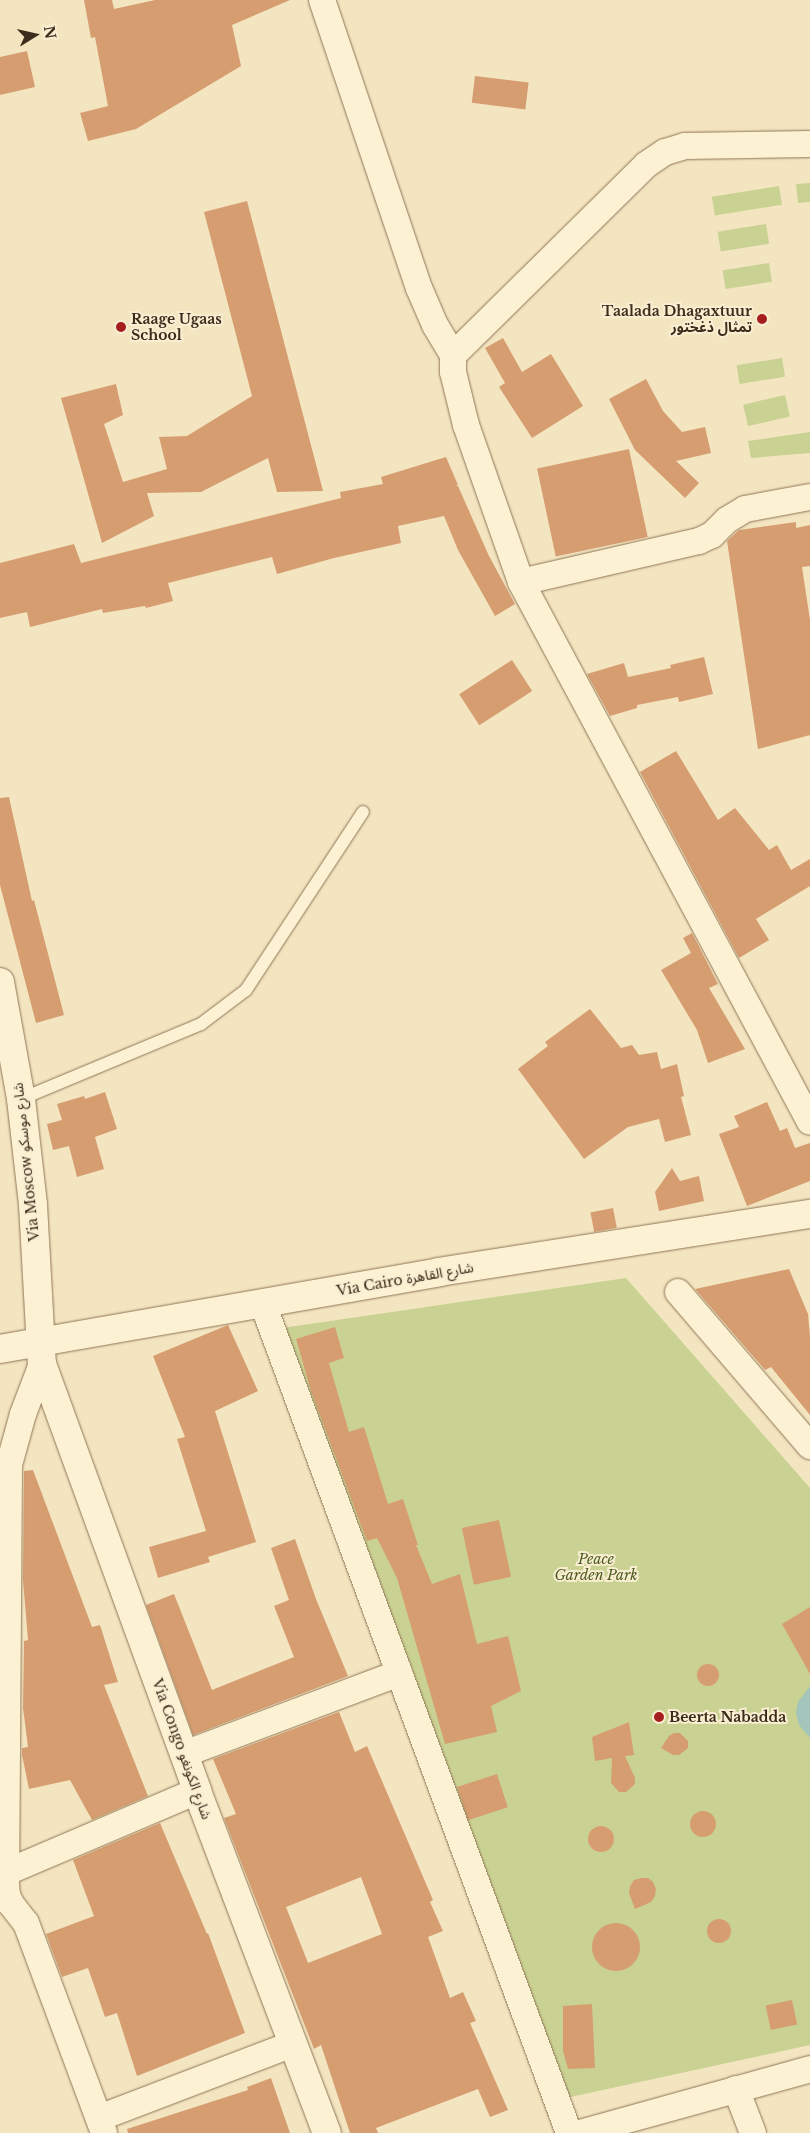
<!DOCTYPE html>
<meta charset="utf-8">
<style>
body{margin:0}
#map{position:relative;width:810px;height:2133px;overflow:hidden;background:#f3e5c0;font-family:"Libre Baskerville","Noto Sans Arabic",serif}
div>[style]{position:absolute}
.green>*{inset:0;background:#cad293;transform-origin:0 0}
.water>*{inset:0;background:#a3c5bb}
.building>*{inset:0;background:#d69d71;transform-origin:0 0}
.round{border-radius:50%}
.roads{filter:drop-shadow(0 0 1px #8f7555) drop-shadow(0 0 1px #8f7555)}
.lane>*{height:12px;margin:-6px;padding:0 6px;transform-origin:6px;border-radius:6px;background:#fdf1d4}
.street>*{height:26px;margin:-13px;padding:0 13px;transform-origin:13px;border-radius:13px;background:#fdf1d4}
.secondary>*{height:28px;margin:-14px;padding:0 14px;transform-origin:14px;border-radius:14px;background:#fdf1d4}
.dots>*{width:14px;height:14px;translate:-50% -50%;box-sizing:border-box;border:2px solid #f9eed1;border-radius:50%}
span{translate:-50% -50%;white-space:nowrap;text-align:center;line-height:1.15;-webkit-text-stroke:4px #f9eed1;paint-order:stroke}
.poi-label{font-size:14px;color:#3c2c1c;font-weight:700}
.right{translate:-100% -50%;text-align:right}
.left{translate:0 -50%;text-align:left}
.street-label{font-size:14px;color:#3c2c1c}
.park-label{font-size:14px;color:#4b5b20;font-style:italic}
.north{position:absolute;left:10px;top:10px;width:50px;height:50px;-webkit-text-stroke:4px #f9eed1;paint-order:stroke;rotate:80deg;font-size:14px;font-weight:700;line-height:20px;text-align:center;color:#3c2c1c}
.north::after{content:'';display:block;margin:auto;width:18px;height:22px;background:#3c2c1c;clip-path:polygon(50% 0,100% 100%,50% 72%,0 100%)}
</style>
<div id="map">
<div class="green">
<i style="clip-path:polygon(810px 183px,810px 202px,798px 203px,796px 184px)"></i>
<i style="left:779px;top:186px;width:19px;height:68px;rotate:81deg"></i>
<i style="left:766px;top:224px;width:20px;height:49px;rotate:81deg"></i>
<i style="left:769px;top:263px;width:19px;height:47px;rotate:81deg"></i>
<i style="left:782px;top:358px;width:19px;height:46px;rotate:81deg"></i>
<i style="left:785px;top:395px;width:22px;height:43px;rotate:77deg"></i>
<i style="clip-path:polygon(810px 432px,810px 453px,751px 458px,748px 441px)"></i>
<i style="clip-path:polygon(626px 1278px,810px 1488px,810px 2045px,566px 2098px,282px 1328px)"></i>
</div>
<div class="water">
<i style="clip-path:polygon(810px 1686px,810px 1738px,799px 1725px,796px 1713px,798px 1702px)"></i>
</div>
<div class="building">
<i style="clip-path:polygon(84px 0,112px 0,114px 9px,155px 0,290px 0,232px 25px,241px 66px,136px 129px,88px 141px,80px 113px,108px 106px,95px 37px,91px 38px)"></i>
<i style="clip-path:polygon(27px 51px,35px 87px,0 95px,0 57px)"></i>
<i style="left:475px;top:76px;width:54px;height:27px;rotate:7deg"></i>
<i style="clip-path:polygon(247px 201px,323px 491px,277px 492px,268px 458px,201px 492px,147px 493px,154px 516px,102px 543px,61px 398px,116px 384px,123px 415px,104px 424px,123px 482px,167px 469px,159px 437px,187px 436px,252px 396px,204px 212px)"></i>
<i style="clip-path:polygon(503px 338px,522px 372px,551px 354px,583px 406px,532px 438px,499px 387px,505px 383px,485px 348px)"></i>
<i style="clip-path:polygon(646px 379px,663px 411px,682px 432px,705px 427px,711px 453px,676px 461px,699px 483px,685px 498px,635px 450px,609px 399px)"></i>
<i style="left:629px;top:449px;width:90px;height:94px;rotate:78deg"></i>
<i style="clip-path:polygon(446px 457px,458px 485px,455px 486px,458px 486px,489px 556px,515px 604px,495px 616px,458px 550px,444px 516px,398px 526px,401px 543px,334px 558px,277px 574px,272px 557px,168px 583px,173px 601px,146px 608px,145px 606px,103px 613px,102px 609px,30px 627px,27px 612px,0 618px,0 563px,74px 544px,81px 563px,341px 498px,340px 492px,383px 484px,381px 477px)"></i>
<i style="clip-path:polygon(796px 522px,796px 528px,810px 525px,810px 566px,802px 567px,810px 620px,810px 735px,758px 749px,727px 541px,739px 530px)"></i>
<i style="clip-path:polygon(704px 657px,713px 694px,679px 702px,678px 697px,637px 705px,637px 708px,610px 716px,587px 674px,624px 663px,628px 677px,671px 668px,670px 665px)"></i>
<i style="left:512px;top:660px;width:37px;height:63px;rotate:57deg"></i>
<i style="clip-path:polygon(676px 751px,718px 820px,735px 808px,769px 850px,777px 845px,791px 870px,810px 859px,810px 886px,756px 919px,769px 940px,739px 958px,640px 772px)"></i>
<i style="clip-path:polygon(9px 797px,32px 901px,34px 900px,64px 1015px,36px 1023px,0 885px,0 798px)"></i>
<i style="clip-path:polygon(692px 933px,718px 984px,709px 988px,745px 1049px,708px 1063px,697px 1030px,661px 970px,691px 953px,683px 938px)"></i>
<i style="clip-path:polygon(590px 1009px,621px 1048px,632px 1045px,639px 1055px,657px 1052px,661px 1069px,677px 1064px,684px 1096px,681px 1097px,691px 1135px,665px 1142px,659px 1119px,628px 1127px,584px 1159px,518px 1069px,548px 1046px,545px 1042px)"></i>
<i style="clip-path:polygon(105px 1092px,117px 1129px,95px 1137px,104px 1169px,77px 1177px,69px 1146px,53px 1150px,47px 1124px,62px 1120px,57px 1104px,84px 1096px,85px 1099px)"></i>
<i style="clip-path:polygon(767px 1102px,780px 1131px,787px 1128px,795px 1148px,810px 1143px,810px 1181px,747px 1206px,719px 1134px,739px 1127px,734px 1116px)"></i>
<i style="clip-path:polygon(672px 1168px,680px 1181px,699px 1176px,704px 1201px,659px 1211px,655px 1192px)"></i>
<i style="left:613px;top:1208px;width:20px;height:23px;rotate:79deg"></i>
<i style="clip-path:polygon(789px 1269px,808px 1314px,810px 1337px,810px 1415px,771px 1367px,765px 1370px,695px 1289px)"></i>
<i style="clip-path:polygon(228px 1325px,258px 1391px,215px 1411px,256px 1542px,208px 1557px,210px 1562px,158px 1578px,149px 1547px,206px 1531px,177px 1439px,185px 1437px,153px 1356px)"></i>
<i style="clip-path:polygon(335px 1327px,344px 1358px,329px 1363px,349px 1432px,364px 1427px,388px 1504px,403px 1499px,418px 1545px,416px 1545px,432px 1584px,460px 1574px,477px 1644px,508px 1636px,521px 1691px,491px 1706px,497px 1732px,445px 1744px,397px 1578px,377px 1538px,367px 1541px,311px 1391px,296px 1339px)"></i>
<i style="clip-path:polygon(33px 1470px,92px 1627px,100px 1625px,118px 1682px,104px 1685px,148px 1796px,92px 1820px,70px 1780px,29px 1789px,22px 1755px,22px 1748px,28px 1747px,23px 1708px,24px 1641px,28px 1640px,23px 1580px,24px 1471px)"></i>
<i style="left:499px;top:1520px;width:58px;height:38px;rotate:78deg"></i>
<i style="clip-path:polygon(295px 1539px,316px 1599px,348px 1676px,193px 1735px,146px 1605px,174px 1594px,212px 1690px,294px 1657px,274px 1606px,289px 1600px,271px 1548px)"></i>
<i style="clip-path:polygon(810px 1607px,810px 1674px,782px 1624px)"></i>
<i class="round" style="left:697px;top:1664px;width:22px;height:22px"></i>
<i style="clip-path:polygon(evenodd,339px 1712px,355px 1752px,367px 1746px,433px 1900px,430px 1902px,443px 1931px,428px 1937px,450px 1998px,463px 1992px,476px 2021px,470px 2023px,508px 2110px,490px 2117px,478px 2089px,376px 2128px,378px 2133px,350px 2133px,321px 2045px,314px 2049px,224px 1818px,236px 1814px,213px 1759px,339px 1712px,361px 1877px,382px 1934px,308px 1963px,286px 1907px,361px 1877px)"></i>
<i style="clip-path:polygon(629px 1722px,634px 1755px,625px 1756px,635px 1778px,635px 1784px,626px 1792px,619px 1792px,611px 1783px,612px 1758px,595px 1761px,592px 1737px)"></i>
<i style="clip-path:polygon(674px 1733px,680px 1733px,688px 1741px,688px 1748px,679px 1755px,673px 1755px,661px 1748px,669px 1736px)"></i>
<i style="left:497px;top:1774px;width:35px;height:42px;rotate:72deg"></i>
<i class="round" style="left:690px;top:1811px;width:26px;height:26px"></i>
<i style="clip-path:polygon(160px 1823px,207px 1934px,208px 1933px,245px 2033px,137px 2076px,117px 2013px,105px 2017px,88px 1968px,62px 1977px,46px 1934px,94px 1916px,73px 1860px)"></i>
<i class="round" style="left:588px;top:1826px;width:26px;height:26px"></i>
<i style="clip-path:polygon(641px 1878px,648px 1878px,653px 1882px,656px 1889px,655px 1896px,651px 1902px,635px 1909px,629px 1893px,630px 1886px,634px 1880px)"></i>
<i class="round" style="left:707px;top:1919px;width:24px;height:24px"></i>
<i class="round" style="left:592px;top:1923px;width:48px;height:48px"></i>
<i style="left:792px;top:2000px;width:25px;height:27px;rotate:78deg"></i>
<i style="clip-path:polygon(592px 2004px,595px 2068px,568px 2069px,563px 2051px,563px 2006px)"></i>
<i style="clip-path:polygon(271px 2078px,290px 2133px,128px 2133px,127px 2129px,248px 2090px,247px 2087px)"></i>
</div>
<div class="roads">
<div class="lane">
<i style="left:21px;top:1099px;width:195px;rotate:-22.6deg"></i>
<i style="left:201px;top:1024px;width:56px;rotate:-37.1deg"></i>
<i style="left:246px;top:990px;width:213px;rotate:-56.7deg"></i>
</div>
<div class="street">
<i style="left:322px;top:0;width:304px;rotate:71.4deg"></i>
<i style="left:419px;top:288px;width:40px;rotate:66.6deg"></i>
<i style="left:435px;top:325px;width:35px;rotate:59deg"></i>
<i style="left:810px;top:144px;width:125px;rotate:179.1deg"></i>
<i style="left:685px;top:146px;width:21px;rotate:163deg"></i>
<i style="left:665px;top:152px;width:23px;rotate:146deg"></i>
<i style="left:646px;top:165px;width:271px;rotate:135.4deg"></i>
<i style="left:453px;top:355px;width:17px;rotate:90deg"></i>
<i style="left:453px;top:372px;width:55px;rotate:76.2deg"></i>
<i style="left:466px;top:425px;width:166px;rotate:70.7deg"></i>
<i style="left:521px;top:582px;width:612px;rotate:61.84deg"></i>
<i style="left:521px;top:582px;width:183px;rotate:-13deg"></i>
<i style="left:699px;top:541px;width:14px;rotate:-25deg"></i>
<i style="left:712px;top:535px;width:21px;rotate:-45deg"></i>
<i style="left:727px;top:520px;width:21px;rotate:-31deg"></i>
<i style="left:745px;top:509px;width:66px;rotate:-10.5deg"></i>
<i style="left:678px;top:1292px;width:203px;rotate:49.4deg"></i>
<i style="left:263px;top:1304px;width:884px;rotate:69.74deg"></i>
<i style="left:42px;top:1364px;width:53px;rotate:110.8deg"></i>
<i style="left:23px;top:1414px;width:53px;rotate:105.4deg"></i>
<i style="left:9px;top:1465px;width:419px;rotate:90.4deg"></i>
<i style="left:6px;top:1884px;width:11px;rotate:85deg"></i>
<i style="left:7px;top:1895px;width:10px;rotate:66deg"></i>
<i style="left:11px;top:1904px;width:24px;rotate:52deg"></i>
<i style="left:26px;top:1923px;width:224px;rotate:69.6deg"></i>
<i style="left:184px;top:1754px;width:230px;rotate:-20.6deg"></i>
<i style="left:7px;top:1872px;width:207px;rotate:-23.1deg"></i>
<i style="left:736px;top:2089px;width:47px;rotate:68.9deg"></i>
<i style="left:99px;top:2118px;width:208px;rotate:-20.9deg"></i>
<i style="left:580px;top:2133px;width:239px;rotate:-15.5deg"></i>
</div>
<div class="secondary">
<i style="left:0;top:982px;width:119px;rotate:79.8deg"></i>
<i style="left:21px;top:1099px;width:107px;rotate:83.5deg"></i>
<i style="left:33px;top:1205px;width:159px;rotate:86.8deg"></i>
<i style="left:42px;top:1364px;width:454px;rotate:70deg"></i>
<i style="left:197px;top:1791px;width:366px;rotate:69.2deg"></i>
<i style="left:0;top:1349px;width:446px;rotate:-9.9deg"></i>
<i style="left:439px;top:1272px;width:376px;rotate:-8.9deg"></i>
</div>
</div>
<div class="dots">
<i style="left:762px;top:319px;background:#a51f1e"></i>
<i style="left:121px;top:327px;background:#a51f1e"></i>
<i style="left:659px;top:1717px;background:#a51f1e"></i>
</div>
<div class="poi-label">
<span class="right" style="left:752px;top:319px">Taalada Dhagaxtuur<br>تمثال ذغختور</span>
<span class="left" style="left:131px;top:327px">Raage Ugaas<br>School</span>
<span class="left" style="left:669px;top:1717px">Beerta Nabadda</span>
</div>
<div class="street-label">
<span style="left:26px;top:1162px;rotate:-96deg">Via Moscow شارع موسكو</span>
<span style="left:405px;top:1279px;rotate:-10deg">Via Cairo شارع القاهرة</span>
<span style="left:182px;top:1749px;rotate:70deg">Via Congo شارع الكونغو</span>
</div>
<div class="park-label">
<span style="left:596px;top:1567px">Peace<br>Garden Park</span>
</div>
<div class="north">N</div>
</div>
